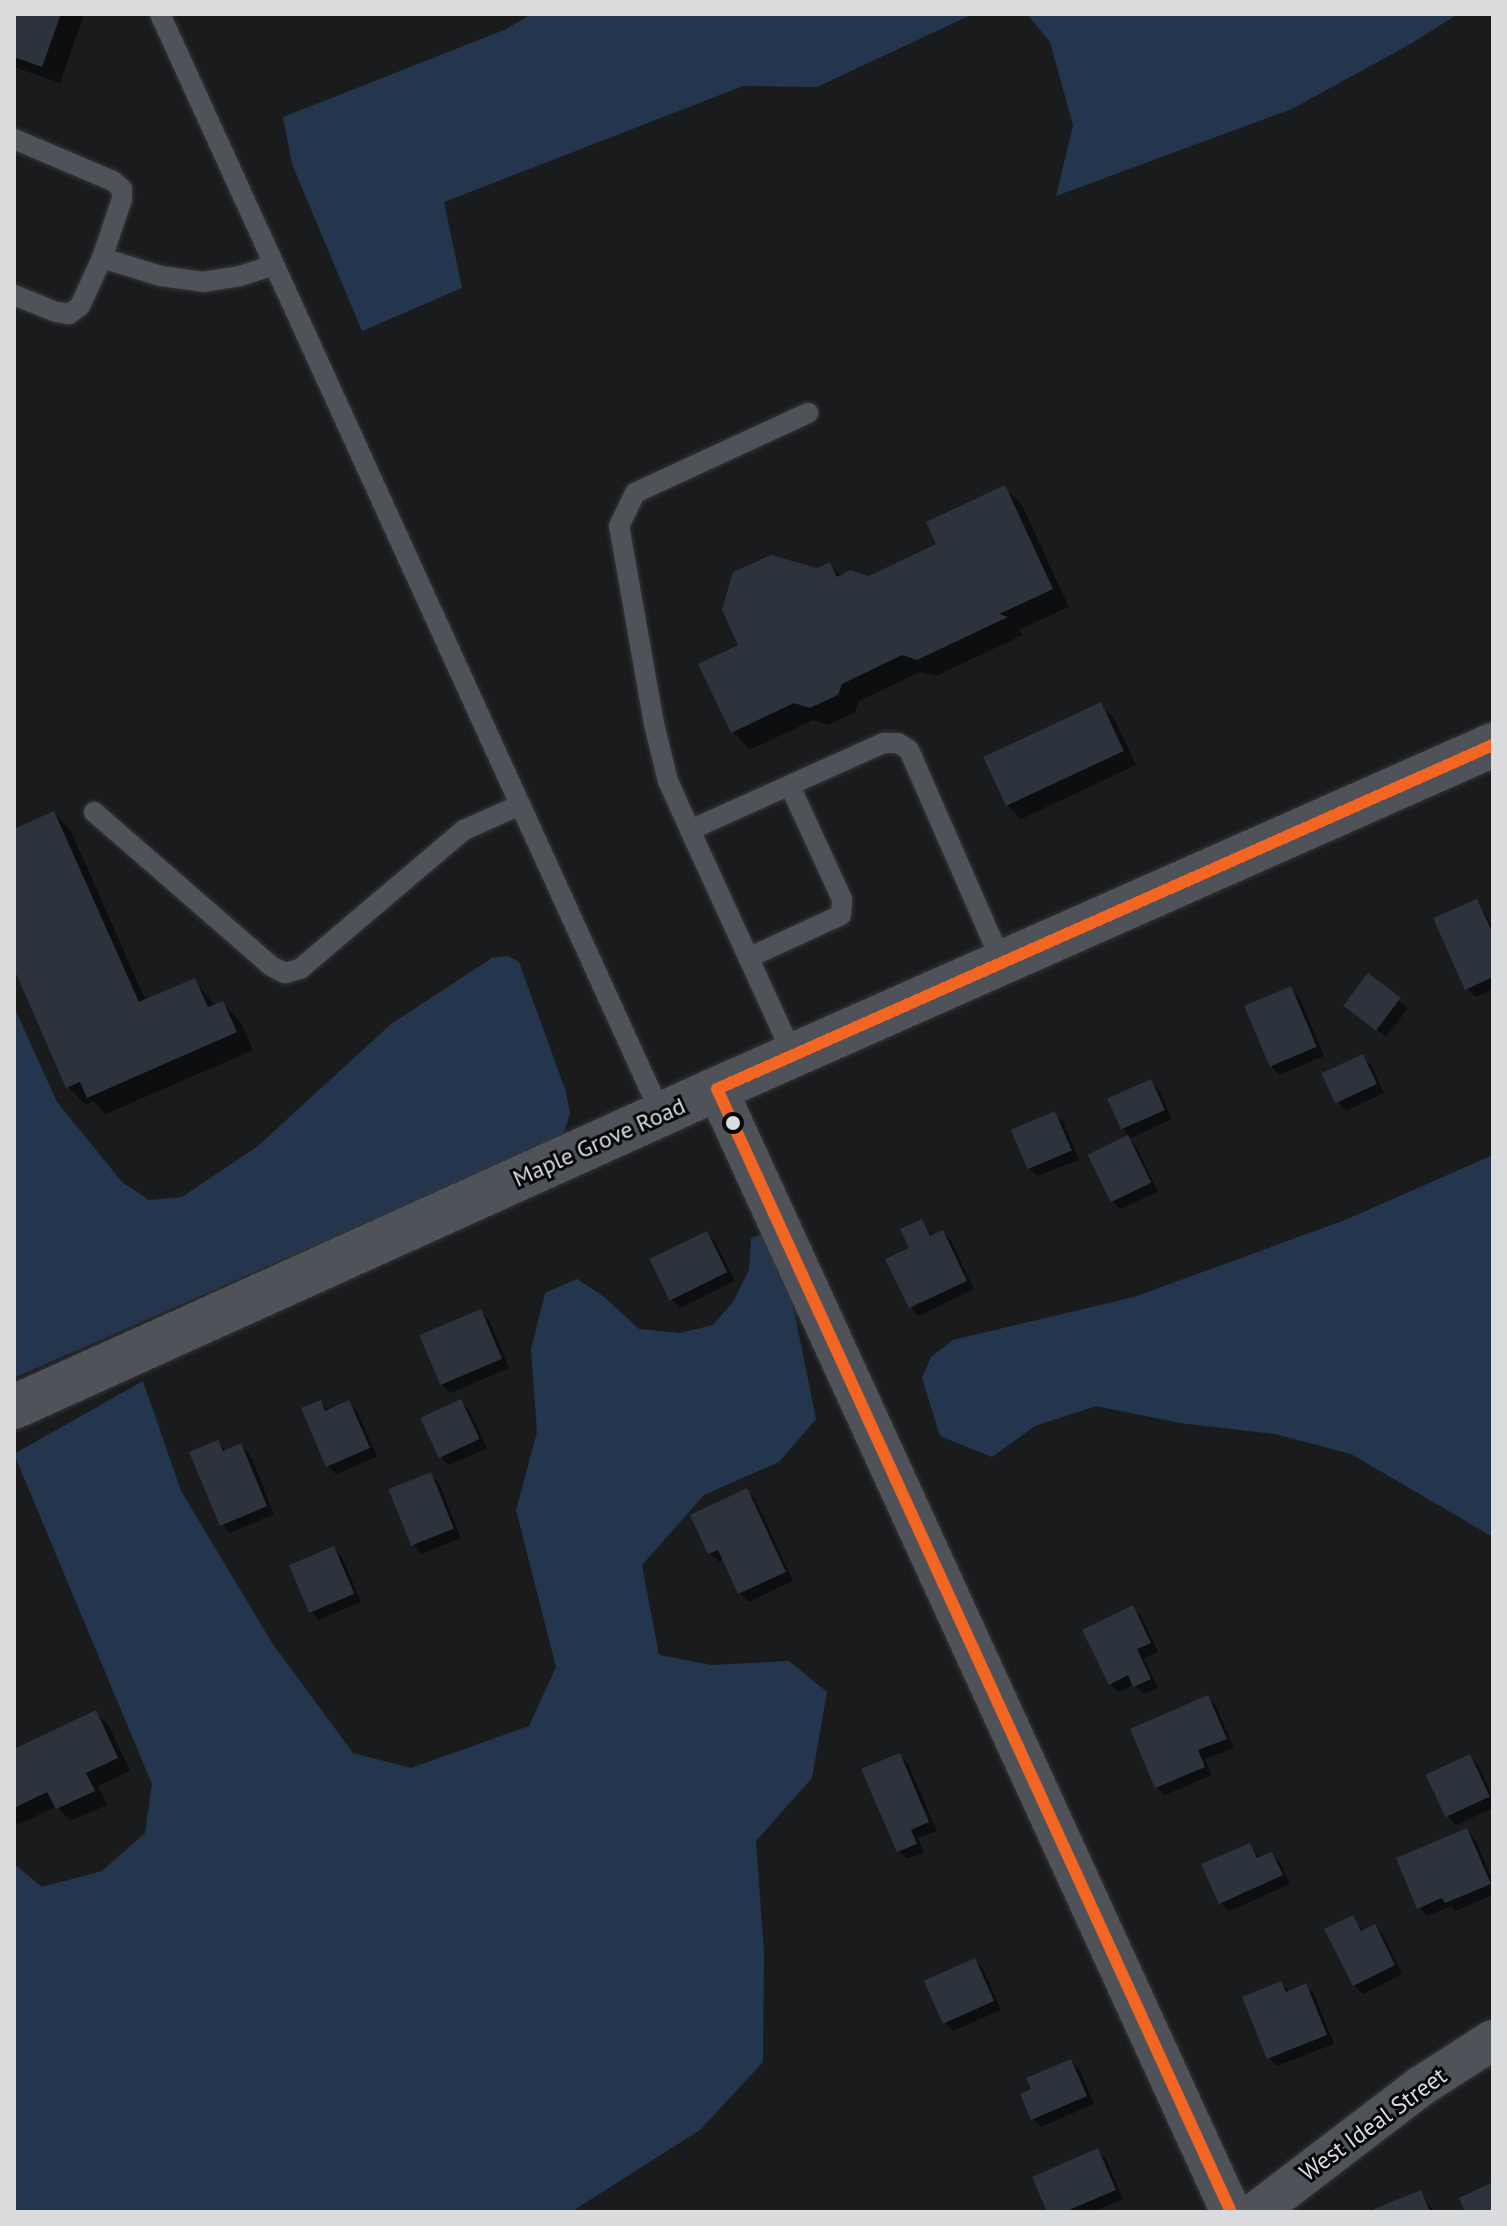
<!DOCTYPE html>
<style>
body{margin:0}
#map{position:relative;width:1507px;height:2226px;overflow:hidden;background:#1a1b1d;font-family:"PT Sans",sans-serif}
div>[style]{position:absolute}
.green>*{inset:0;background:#24364e}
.shadow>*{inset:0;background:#0007}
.building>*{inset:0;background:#2d333c;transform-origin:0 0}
.roads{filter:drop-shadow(0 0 2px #363637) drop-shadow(0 0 2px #363637)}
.service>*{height:20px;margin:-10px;padding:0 10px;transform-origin:10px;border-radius:10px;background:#4f5359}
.minor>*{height:40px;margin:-20px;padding:0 20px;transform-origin:20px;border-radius:20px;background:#4f5359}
.tertiary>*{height:44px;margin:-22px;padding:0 22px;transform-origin:22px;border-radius:22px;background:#4f5359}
.bus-1>*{height:12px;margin:-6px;padding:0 6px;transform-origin:6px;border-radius:6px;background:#f26522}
.dots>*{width:22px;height:22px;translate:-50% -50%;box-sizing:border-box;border:4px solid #050607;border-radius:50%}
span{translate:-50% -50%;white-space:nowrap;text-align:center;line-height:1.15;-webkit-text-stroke:6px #050607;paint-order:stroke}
.street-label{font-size:24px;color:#dadcde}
.frame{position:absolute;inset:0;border:16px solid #dadcde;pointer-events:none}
</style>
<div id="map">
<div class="green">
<i style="clip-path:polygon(532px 14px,973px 14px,817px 87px,743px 86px,444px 202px,462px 288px,362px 331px,292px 164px,283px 117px,504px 30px)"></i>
<i style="clip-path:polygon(1027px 14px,1458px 14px,1412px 43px,1292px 109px,1056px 196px,1073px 125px,1050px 42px)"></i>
<i style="clip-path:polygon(508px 956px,519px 962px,566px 1092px,570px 1114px,562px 1137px,14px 1378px,14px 1007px,57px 1102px,122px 1182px,149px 1200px,182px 1197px,258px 1146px,391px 1024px,492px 958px)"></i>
<i style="clip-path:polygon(1493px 1155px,1493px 1537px,1351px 1454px,1275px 1434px,1180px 1423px,1096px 1406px,1035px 1426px,992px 1457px,940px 1436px,922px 1378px,931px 1357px,953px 1340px,1134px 1297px,1345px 1220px)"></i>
<i style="clip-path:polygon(770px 1232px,792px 1300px,816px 1419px,779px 1462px,704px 1495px,642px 1565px,659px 1655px,712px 1665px,789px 1661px,827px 1692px,812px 1778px,756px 1841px,764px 1952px,763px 2062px,700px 2130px,571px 2212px,14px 2212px,14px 1864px,42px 1887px,102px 1871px,145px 1833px,152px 1784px,14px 1454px,143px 1381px,181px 1491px,272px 1643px,353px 1753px,411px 1768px,529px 1726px,556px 1667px,516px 1510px,537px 1432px,531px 1349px,545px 1293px,577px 1279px,603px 1296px,639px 1329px,680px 1333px,713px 1325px,733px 1302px,749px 1270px,751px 1238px)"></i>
</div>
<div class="shadow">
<i style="clip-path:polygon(14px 14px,84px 14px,60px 83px,14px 67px)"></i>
<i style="clip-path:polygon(1004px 488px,1022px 505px,1069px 607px,1018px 630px,1023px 635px,936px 676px,920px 672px,859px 701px,855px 712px,828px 725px,813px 720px,750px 750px,733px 732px,701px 665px,741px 646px,817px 570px,829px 564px,842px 577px,869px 578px,939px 545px)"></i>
<i style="clip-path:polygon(1100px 705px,1114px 718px,1136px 765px,1021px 819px,1008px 806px)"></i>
<i style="clip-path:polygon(54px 813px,71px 831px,146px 1001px,194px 980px,215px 1006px,222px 1003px,240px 1021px,253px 1050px,106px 1114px,93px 1101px,86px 1105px,68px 1087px,14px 965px,14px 831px)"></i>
<i style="clip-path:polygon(1477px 901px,1493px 927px,1493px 989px,1476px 997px,1467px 989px)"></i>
<i style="clip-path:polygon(1368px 976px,1408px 1008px,1386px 1037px,1354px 1013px)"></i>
<i style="clip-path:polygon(1291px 989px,1299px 997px,1324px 1056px,1279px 1075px,1271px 1066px)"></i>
<i style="clip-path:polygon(1362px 1057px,1371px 1065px,1384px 1093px,1346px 1111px,1338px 1102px)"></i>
<i style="clip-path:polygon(1150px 1082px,1159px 1090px,1172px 1119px,1129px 1139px,1136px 1146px,1158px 1192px,1120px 1209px,1112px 1201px,1090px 1154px,1130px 1136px,1123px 1129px)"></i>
<i style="clip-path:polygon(1055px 1114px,1063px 1122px,1079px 1160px,1037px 1176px,1029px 1168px)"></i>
<i style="clip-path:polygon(921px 1221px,933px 1237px,943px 1233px,951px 1241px,974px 1289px,919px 1316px,910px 1307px,912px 1249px)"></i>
<i style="clip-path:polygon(707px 1233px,715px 1242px,735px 1281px,680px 1308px,672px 1300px)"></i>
<i style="clip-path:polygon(480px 1312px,489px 1320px,509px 1368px,450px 1393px,441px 1384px)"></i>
<i style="clip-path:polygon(320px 1402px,329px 1411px,349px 1403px,357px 1411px,377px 1457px,336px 1474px,327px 1465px)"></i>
<i style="clip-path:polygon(461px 1402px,469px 1410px,487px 1448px,449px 1465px,441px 1457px)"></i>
<i style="clip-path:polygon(218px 1442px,227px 1452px,241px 1446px,250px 1454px,274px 1514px,230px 1533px,221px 1524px)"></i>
<i style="clip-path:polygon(430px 1474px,439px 1483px,461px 1538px,422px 1554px,414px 1545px)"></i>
<i style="clip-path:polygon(746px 1491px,755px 1499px,793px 1581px,749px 1602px,740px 1593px,724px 1559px,719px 1562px,710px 1553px,692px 1516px)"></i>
<i style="clip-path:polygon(333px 1548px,342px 1557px,361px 1602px,319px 1620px,311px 1611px)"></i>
<i style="clip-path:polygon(1133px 1608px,1141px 1616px,1158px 1652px,1144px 1658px,1158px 1688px,1144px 1694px,1134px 1685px,1119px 1692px,1110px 1684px)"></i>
<i style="clip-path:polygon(1208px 1698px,1216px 1706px,1234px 1748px,1205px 1759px,1212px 1775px,1165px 1795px,1156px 1787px)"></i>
<i style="clip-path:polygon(96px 1713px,109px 1726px,130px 1771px,98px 1786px,107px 1805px,70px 1821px,57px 1806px,18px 1825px,14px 1821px,14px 1751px)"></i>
<i style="clip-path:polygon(899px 1755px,908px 1764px,937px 1831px,918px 1838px,924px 1852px,907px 1859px,899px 1851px)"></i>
<i style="clip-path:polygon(1470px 1757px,1478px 1765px,1493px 1797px,1493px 1808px,1456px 1825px,1448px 1817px)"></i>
<i style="clip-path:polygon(1467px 1830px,1475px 1839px,1493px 1881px,1493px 1895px,1455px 1911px,1451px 1906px,1427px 1916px,1419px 1907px)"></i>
<i style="clip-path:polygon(1250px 1846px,1261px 1859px,1272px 1854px,1280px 1863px,1290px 1884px,1229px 1911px,1221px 1903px)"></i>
<i style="clip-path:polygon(1352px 1918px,1364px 1932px,1374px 1926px,1383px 1935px,1402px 1974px,1363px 1994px,1354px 1985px)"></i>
<i style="clip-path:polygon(974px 1960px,983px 1969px,1001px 2010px,953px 2031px,944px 2022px)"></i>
<i style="clip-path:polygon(1281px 1983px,1290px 1992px,1305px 1986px,1314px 1994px,1334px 2044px,1277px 2066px,1269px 2058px)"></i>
<i style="clip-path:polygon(1071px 2061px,1080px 2070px,1094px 2104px,1041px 2127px,1033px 2119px,1034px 2090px)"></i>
<i style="clip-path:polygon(1098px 2151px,1106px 2159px,1123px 2199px,1092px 2212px,1049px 2212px)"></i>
<i style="clip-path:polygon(1420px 2192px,1434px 2212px,1378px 2212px)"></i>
</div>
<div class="building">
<i style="clip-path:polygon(14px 14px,61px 14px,42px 67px,14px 57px)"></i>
<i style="clip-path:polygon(1005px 485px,1053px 589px,999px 614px,1008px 617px,917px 660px,902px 655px,842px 684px,838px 695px,810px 708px,794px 703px,731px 733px,698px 664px,738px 645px,722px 610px,733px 572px,771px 555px,817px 568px,830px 562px,837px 577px,850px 570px,869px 576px,936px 544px,926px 522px)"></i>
<i style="left:1101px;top:702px;width:54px;height:130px;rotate:65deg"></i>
<i style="clip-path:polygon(54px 811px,139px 1002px,195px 978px,208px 1007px,223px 1001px,237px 1032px,87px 1098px,80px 1082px,66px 1088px,14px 969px,14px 829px)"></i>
<i style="clip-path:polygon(1477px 899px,1493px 934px,1493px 977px,1465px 990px,1433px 918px)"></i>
<i style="left:1368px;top:973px;width:41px;height:41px;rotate:37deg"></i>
<i style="left:1291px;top:986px;width:66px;height:51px;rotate:67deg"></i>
<i style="left:1363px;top:1054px;width:33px;height:46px;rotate:65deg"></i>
<i style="left:1151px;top:1079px;width:34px;height:48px;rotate:66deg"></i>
<i style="left:1055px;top:1111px;width:43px;height:48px;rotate:67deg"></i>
<i style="left:1128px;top:1135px;width:53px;height:45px;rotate:64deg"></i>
<i style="clip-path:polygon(922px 1219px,930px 1236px,943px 1230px,967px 1281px,909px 1308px,885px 1259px,909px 1248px,900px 1229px)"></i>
<i style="left:707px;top:1231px;width:46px;height:64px;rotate:64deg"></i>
<i style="left:481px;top:1309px;width:54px;height:67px;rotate:67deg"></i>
<i style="left:461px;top:1399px;width:44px;height:45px;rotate:65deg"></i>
<i style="clip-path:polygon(321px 1400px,325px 1411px,349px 1400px,370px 1448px,326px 1467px,301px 1408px)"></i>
<i style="clip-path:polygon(218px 1440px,223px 1451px,241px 1443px,267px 1506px,220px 1526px,189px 1452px)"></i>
<i style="left:431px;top:1472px;width:61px;height:46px;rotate:68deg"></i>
<i style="clip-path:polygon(747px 1488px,786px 1572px,738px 1594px,718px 1550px,708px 1554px,690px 1515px)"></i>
<i style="left:334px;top:1546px;width:52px;height:49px;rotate:67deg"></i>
<i style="clip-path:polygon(1133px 1605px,1151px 1643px,1137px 1649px,1151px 1679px,1133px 1687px,1128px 1675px,1109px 1685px,1082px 1630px)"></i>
<i style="clip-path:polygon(1208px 1695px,1227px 1739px,1198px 1750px,1205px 1767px,1155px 1788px,1130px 1729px)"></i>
<i style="clip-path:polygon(96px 1710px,118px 1758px,86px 1773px,95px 1791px,56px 1809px,47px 1792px,14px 1808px,14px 1749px)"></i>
<i style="clip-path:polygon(900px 1753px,929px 1822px,911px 1830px,917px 1844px,897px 1852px,861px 1769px)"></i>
<i style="left:1470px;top:1754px;width:47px;height:49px;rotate:65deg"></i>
<i style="clip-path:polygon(1467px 1828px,1491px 1884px,1445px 1903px,1442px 1898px,1417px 1909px,1396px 1858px)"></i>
<i style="clip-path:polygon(1250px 1843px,1257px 1858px,1272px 1852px,1283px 1875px,1219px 1904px,1201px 1864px)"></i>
<i style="clip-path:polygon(1353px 1915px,1361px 1931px,1375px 1924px,1395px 1965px,1353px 1986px,1324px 1929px)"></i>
<i style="left:975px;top:1958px;width:47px;height:56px;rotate:66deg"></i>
<i style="clip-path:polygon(1281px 1981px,1286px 1992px,1306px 1983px,1327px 2035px,1267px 2059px,1242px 1997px)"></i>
<i style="clip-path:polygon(1071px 2059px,1087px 2096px,1031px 2120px,1020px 2094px,1031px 2089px,1026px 2078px)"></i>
<i style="clip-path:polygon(1098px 2148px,1116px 2190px,1064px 2212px,1047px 2212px,1032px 2177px)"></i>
<i style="clip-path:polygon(1493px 2182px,1493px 2212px,1465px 2212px,1459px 2198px)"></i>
<i style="clip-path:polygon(1421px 2190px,1430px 2212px,1376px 2212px,1374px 2209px)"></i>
</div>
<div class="roads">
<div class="service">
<i style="left:160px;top:14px;width:1209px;rotate:65.51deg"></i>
<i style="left:14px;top:139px;width:108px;rotate:23deg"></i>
<i style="left:113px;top:181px;width:12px;rotate:42deg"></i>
<i style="left:122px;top:189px;width:10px;rotate:90deg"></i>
<i style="left:122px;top:199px;width:62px;rotate:108.7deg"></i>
<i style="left:102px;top:258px;width:53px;rotate:114.6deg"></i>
<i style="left:80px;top:306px;width:14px;rotate:144deg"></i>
<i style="left:69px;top:314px;width:13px;rotate:-171deg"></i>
<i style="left:56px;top:312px;width:45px;rotate:-158deg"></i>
<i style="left:102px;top:258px;width:62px;rotate:17deg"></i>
<i style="left:161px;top:276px;width:42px;rotate:8.1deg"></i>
<i style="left:203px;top:282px;width:37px;rotate:-9deg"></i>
<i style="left:240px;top:276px;width:36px;rotate:-18deg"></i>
<i style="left:94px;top:812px;width:235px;rotate:41deg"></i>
<i style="left:271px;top:966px;width:16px;rotate:27deg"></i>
<i style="left:285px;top:973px;width:16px;rotate:-15deg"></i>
<i style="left:300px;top:969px;width:215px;rotate:-40.3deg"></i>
<i style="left:464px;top:830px;width:61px;rotate:-24.1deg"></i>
<i style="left:690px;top:830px;width:54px;rotate:-114.2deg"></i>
<i style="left:668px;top:781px;width:59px;rotate:-103.8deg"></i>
<i style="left:654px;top:724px;width:201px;rotate:-100deg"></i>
<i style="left:619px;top:526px;width:37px;rotate:-64deg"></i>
<i style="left:635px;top:493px;width:191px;rotate:-24.8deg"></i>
<i style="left:750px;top:957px;width:100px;rotate:-24.8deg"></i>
<i style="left:841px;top:915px;width:16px;rotate:-86deg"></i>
<i style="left:842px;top:899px;width:124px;rotate:-114.7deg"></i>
<i style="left:793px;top:1055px;width:247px;rotate:-114.6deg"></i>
<i style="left:690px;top:830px;width:213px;rotate:-24.2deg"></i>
<i style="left:884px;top:743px;width:14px"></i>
<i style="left:898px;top:743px;width:13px;rotate:32deg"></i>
<i style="left:909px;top:750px;width:232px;rotate:66.4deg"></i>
</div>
<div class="minor">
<i style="left:717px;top:1089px;width:1235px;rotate:65.41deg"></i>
<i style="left:1256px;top:2212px;width:208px;rotate:-37.4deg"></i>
<i style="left:1421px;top:2086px;width:85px;rotate:-32.6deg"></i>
</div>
<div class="tertiary">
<i style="left:14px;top:1407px;width:772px;rotate:-24.34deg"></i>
<i style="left:717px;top:1089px;width:849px;rotate:-23.91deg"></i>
</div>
</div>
<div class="bus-1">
<i style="left:1231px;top:2212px;width:1235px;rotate:-114.59deg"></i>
<i style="left:717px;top:1089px;width:849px;rotate:-23.91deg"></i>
</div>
<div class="dots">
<i style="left:733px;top:1123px;background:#dadcde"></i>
</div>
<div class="street-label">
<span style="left:599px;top:1142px;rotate:-24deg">Maple Grove Road</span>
<span style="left:1373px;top:2124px;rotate:-36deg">West Ideal Street</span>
</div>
<div class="frame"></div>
</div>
